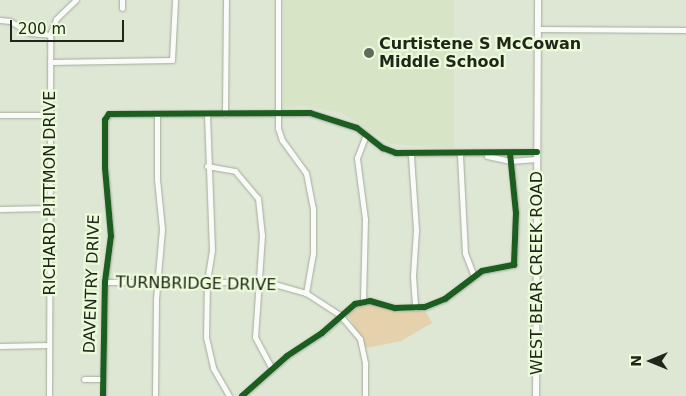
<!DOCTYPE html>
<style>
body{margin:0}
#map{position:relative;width:686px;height:396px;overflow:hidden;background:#dee6d4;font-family:"DejaVu Sans",sans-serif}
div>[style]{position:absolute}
.built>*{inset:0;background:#d7e4c6}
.green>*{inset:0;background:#e5d2ac}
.roads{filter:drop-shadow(0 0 1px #a5ab9d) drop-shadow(0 0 1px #a5ab9d)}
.minor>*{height:5px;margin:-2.5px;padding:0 2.5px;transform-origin:2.5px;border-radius:2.5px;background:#fafbf9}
.major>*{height:6px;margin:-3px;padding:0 3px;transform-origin:3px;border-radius:3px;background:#fafbf9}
.cycleway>*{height:6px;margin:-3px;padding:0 3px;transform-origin:3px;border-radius:3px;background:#1b5e20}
.dots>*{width:14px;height:14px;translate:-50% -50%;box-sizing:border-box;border:2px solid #ecfbd9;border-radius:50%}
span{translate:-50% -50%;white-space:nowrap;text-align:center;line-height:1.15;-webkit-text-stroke:4.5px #ecfbd9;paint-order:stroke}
.poi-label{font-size:16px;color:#21261a;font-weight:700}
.left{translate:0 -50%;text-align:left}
.street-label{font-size:16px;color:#21261a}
.north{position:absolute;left:626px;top:336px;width:50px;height:50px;-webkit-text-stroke:4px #ecfbd9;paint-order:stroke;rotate:270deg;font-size:14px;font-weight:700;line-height:20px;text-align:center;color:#21261a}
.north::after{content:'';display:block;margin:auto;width:18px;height:22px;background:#21261a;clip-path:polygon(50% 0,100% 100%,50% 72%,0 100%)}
.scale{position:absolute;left:10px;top:20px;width:114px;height:22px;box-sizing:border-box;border:2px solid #21261a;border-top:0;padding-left:6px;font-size:15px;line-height:18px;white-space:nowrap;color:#21261a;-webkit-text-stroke:4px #ecfbd9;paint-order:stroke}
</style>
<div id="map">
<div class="built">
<i style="clip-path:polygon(283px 0,454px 0,454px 148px,391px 144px,342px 113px,304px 106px,283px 107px)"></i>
</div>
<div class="green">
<i style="clip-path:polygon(372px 304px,401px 312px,425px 310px,432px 323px,401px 341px,366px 348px,347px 313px,359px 306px)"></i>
</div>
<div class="roads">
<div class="minor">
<i style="left:278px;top:0;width:128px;rotate:90deg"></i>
<i style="left:278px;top:128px;width:13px;rotate:72deg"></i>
<i style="left:282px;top:140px;width:41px;rotate:54deg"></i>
<i style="left:306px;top:173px;width:36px;rotate:79deg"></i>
<i style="left:313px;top:208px;width:45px;rotate:90deg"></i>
<i style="left:313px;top:253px;width:41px;rotate:99.9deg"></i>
<i style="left:122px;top:8px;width:8px;rotate:-90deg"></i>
<i style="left:0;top:20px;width:10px;rotate:6deg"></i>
<i style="left:10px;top:21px;width:22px;rotate:32deg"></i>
<i style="left:29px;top:33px;width:21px;rotate:5deg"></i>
<i style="left:538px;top:29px;width:148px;rotate:0.4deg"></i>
<i style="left:50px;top:62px;width:122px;rotate:-0.9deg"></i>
<i style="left:172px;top:60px;width:60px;rotate:-87.1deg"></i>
<i style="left:207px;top:114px;width:136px;rotate:87.9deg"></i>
<i style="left:212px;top:250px;width:31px;rotate:99deg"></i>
<i style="left:207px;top:281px;width:56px;rotate:91deg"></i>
<i style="left:206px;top:337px;width:32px;rotate:77deg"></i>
<i style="left:213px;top:368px;width:32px;rotate:60deg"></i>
<i style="left:225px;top:114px;width:114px;rotate:-89.5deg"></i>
<i style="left:0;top:115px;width:50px"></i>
<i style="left:460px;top:155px;width:98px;rotate:87.1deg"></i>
<i style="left:465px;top:253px;width:25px;rotate:69deg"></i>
<i style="left:411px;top:156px;width:74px;rotate:86.1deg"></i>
<i style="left:416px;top:230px;width:46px;rotate:93.7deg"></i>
<i style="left:413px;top:276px;width:32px;rotate:86deg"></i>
<i style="left:487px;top:156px;width:24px;rotate:12deg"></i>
<i style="left:510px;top:161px;width:27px;rotate:-4deg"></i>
<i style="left:207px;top:166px;width:28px;rotate:10deg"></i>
<i style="left:235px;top:171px;width:35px;rotate:50deg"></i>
<i style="left:258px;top:198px;width:37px;rotate:84deg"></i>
<i style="left:262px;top:235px;width:102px;rotate:93.9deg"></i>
<i style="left:255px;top:337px;width:36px;rotate:62deg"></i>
<i style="left:0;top:209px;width:50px;rotate:-1.1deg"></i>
<i style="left:105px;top:282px;width:162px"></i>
<i style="left:267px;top:282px;width:41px;rotate:15.8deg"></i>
<i style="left:306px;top:293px;width:40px;rotate:32.9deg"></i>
<i style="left:340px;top:315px;width:31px;rotate:50deg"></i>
<i style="left:360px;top:339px;width:25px;rotate:78deg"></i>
<i style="left:365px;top:363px;width:33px;rotate:90deg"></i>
<i style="left:363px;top:301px;width:82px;rotate:-88.6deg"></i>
<i style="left:365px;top:219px;width:62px;rotate:-97.5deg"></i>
<i style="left:357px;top:158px;width:25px;rotate:-69deg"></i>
<i style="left:0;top:346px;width:49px;rotate:-1.2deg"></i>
<i style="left:84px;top:379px;width:19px"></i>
<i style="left:49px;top:396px;width:361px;rotate:-89.8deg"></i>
<i style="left:50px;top:35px;width:17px;rotate:-69deg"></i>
<i style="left:56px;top:19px;width:28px;rotate:-44deg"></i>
<i style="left:103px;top:396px;width:114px;rotate:-89deg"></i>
<i style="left:105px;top:282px;width:46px;rotate:-82.6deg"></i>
<i style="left:111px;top:236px;width:68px;rotate:-95deg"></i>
<i style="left:105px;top:168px;width:48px;rotate:-90deg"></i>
<i style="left:105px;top:120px;width:7px;rotate:-56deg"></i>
<i style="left:109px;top:114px;width:201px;rotate:-0.3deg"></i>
<i style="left:310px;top:113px;width:49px;rotate:17.7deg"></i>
<i style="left:357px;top:128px;width:33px;rotate:38deg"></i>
<i style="left:383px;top:148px;width:14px;rotate:21deg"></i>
<i style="left:396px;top:153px;width:141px;rotate:-0.4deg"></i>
<i style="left:155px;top:396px;width:97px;rotate:-89.4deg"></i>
<i style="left:156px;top:299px;width:70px;rotate:-85.1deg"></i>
<i style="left:162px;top:229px;width:50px;rotate:-95.7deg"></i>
<i style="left:157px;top:179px;width:65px;rotate:-90deg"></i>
<i style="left:242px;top:396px;width:60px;rotate:-41.6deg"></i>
<i style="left:287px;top:356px;width:42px;rotate:-33.3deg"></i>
<i style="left:322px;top:333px;width:44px;rotate:-41.3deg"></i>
<i style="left:355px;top:304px;width:15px;rotate:-11deg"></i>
<i style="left:370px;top:301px;width:26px;rotate:16deg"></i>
<i style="left:395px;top:308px;width:30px;rotate:-2deg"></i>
<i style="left:425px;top:307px;width:22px;rotate:-22deg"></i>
<i style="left:445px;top:299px;width:46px;rotate:-37.1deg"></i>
<i style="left:482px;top:271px;width:33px;rotate:-11deg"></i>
<i style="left:514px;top:265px;width:52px;rotate:-87.8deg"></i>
<i style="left:516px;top:213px;width:60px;rotate:-95.7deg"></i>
</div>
<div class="major">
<i style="left:536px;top:396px;width:396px;rotate:-89.7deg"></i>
</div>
</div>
<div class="cycleway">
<i style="left:103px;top:396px;width:114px;rotate:-89deg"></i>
<i style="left:105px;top:282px;width:46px;rotate:-82.6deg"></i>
<i style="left:111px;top:236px;width:68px;rotate:-95deg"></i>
<i style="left:105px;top:168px;width:48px;rotate:-90deg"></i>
<i style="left:105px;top:120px;width:7px;rotate:-56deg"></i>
<i style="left:109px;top:114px;width:201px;rotate:-0.3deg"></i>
<i style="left:310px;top:113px;width:49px;rotate:17.7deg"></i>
<i style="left:357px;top:128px;width:33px;rotate:38deg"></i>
<i style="left:383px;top:148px;width:14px;rotate:21deg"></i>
<i style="left:396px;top:153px;width:141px;rotate:-0.4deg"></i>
<i style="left:242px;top:396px;width:60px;rotate:-41.6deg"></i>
<i style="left:287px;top:356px;width:42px;rotate:-33.3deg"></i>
<i style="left:322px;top:333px;width:44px;rotate:-41.3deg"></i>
<i style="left:355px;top:304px;width:15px;rotate:-11deg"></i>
<i style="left:370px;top:301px;width:26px;rotate:16deg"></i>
<i style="left:395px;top:308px;width:30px;rotate:-2deg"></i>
<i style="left:425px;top:307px;width:22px;rotate:-22deg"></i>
<i style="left:445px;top:299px;width:46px;rotate:-37.1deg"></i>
<i style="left:482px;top:271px;width:33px;rotate:-11deg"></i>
<i style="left:514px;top:265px;width:52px;rotate:-87.8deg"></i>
<i style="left:516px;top:213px;width:60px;rotate:-95.7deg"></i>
</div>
<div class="dots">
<i style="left:369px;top:53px;background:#63695b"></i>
</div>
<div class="poi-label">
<span class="left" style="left:379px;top:53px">Curtistene S McCowan<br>Middle School</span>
</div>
<div class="street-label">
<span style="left:50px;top:193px;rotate:-90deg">RICHARD PITTMON DRIVE</span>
<span style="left:537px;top:273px;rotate:-90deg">WEST BEAR CREEK ROAD</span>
<span style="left:92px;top:284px;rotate:-88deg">DAVENTRY DRIVE</span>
<span style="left:196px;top:284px;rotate:1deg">TURNBRIDGE DRIVE</span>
</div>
<div class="north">N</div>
<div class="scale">200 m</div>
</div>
